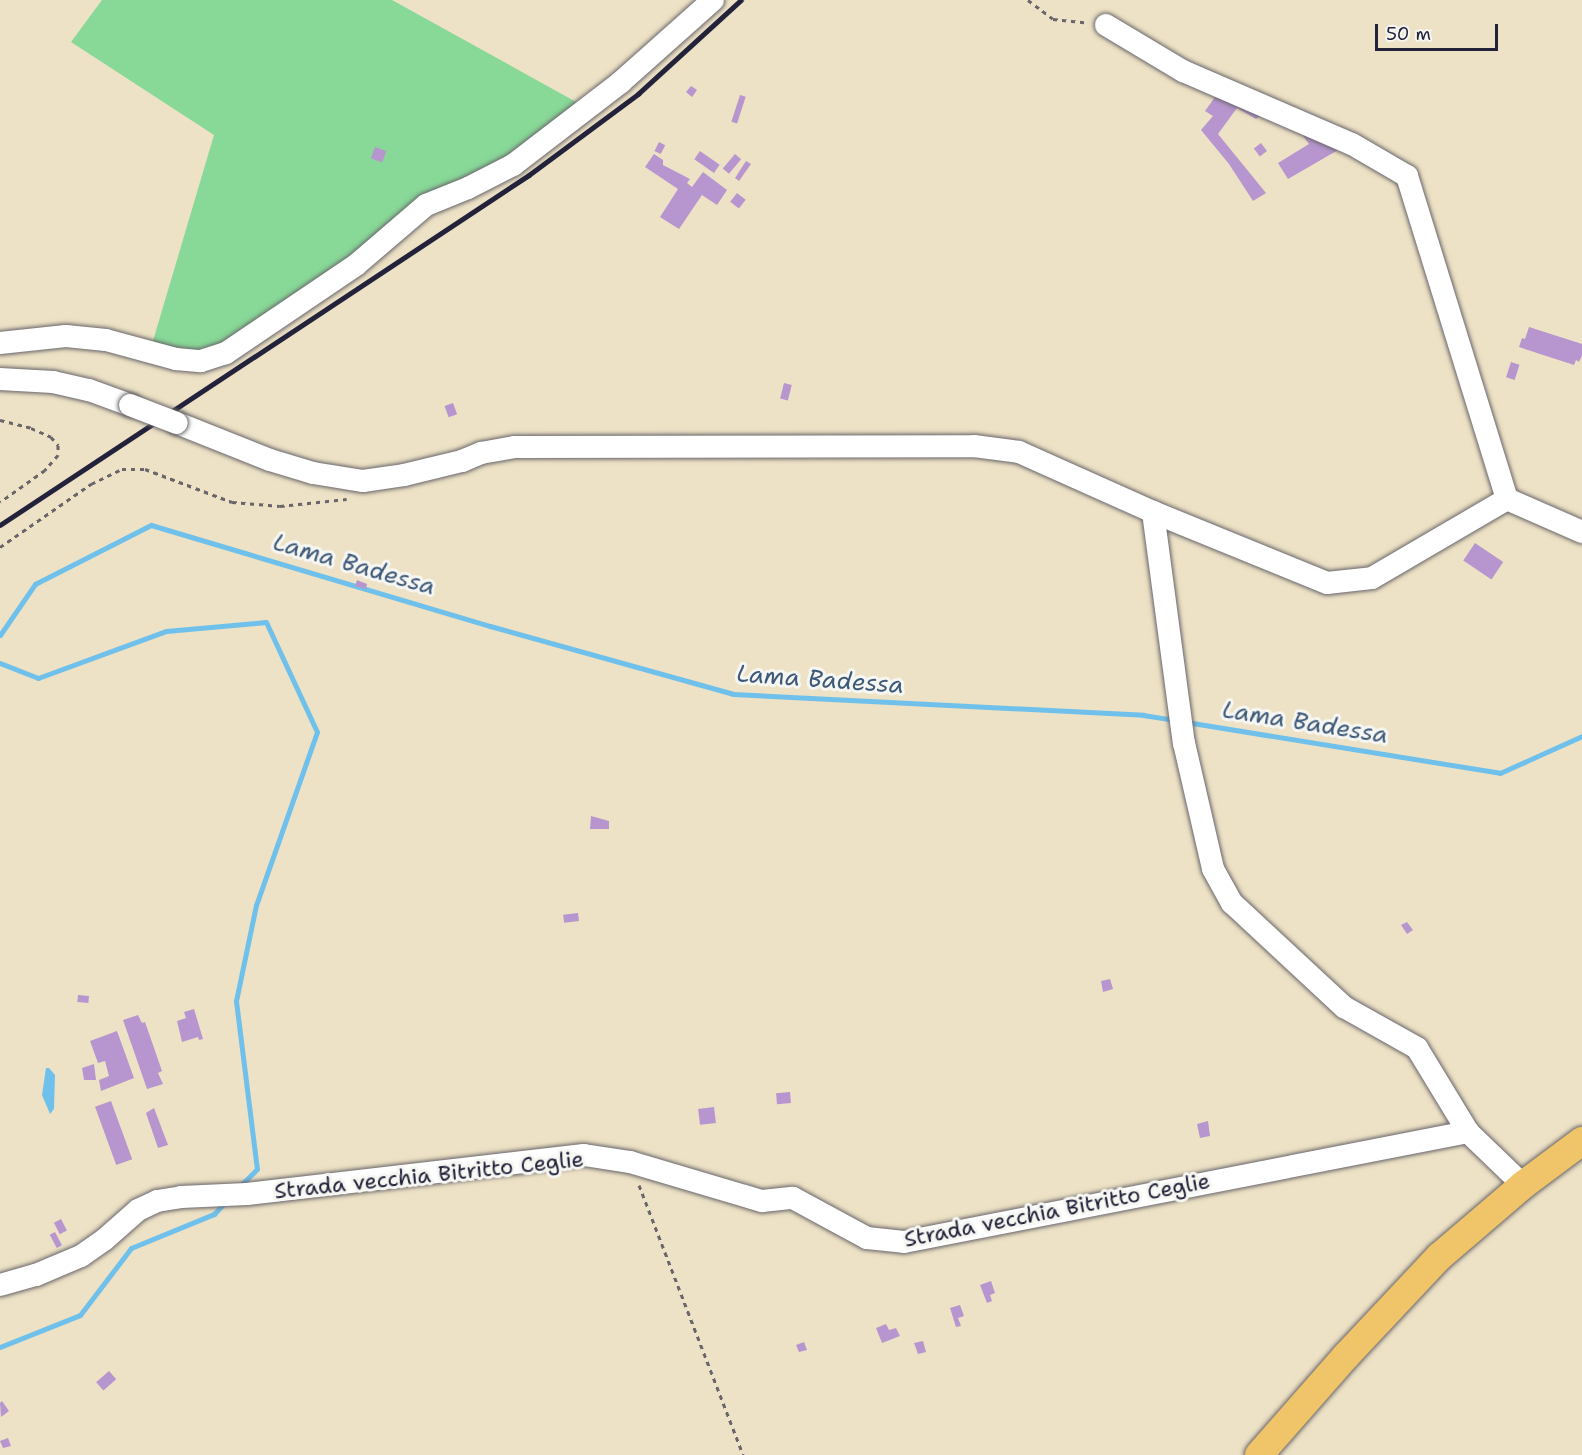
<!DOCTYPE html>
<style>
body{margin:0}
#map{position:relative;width:1582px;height:1455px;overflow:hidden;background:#ede2c5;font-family:"Shantell Sans",sans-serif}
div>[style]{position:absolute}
.green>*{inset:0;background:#88d897}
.water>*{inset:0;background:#6fc0eb}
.stream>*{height:5px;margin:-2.5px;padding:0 2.5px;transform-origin:2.5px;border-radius:2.5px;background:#6fc0eb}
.building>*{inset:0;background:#b795ce;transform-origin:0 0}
.path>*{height:3px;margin-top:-1.5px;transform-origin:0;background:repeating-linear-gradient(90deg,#69656b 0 4.5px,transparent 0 9px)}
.roads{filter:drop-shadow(0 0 2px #69656b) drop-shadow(0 0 2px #69656b)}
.minor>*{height:22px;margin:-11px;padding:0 11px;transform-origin:11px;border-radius:11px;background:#fff}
.major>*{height:28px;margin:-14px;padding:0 14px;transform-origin:14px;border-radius:14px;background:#f0c469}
.rail>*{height:4.5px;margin:-2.25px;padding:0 2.25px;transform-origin:2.25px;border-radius:2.25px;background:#22223b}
.bridges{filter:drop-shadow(0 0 2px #69656b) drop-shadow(0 0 2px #69656b)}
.minor-bridge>*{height:22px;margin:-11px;padding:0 11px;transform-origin:11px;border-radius:11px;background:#fff}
span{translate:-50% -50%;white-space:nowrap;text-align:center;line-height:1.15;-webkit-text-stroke:6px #f6f6f2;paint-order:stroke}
.street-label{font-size:22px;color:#22223b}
.water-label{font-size:24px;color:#3d5979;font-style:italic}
.scale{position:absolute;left:1375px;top:24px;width:123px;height:27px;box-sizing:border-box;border:3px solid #22223b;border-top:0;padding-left:8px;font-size:18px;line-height:21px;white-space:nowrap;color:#22223b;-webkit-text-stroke:4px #f6f6f2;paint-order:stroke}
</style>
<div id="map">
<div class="green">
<i style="clip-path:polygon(102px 0,392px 0,587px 108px,201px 361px,150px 351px,214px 135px,71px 42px)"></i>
</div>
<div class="water">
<i style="clip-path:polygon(46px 1068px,49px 1068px,55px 1075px,54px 1109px,50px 1114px,42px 1095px)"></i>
</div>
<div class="stream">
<i style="left:0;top:635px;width:62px;rotate:-55.5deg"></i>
<i style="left:35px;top:584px;width:130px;rotate:-27deg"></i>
<i style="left:151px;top:525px;width:354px;rotate:16.6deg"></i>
<i style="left:490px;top:626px;width:252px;rotate:15.6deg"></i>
<i style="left:733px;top:694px;width:411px;rotate:2.9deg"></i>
<i style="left:1143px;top:715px;width:31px;rotate:9deg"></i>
<i style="left:0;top:663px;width:41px;rotate:21.5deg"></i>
<i style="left:38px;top:678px;width:136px;rotate:-20.2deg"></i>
<i style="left:166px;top:631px;width:100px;rotate:-5.1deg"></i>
<i style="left:266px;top:622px;width:121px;rotate:65.1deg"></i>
<i style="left:317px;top:732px;width:183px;rotate:109.4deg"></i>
<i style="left:256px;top:905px;width:98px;rotate:101.8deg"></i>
<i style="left:236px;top:1001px;width:169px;rotate:82.9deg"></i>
<i style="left:257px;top:1169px;width:24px;rotate:135deg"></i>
<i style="left:1186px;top:722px;width:318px;rotate:9.2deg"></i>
<i style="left:1500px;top:773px;width:90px;rotate:-24.3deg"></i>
<i style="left:0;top:1347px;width:86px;rotate:-21.8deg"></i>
<i style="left:80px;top:1315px;width:84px;rotate:-52.7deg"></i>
<i style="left:131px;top:1248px;width:90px;rotate:-22.3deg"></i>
<i style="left:214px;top:1214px;width:16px;rotate:-47deg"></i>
</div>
<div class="building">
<i style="clip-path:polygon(691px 86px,697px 90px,692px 97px,686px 92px)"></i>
<i style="clip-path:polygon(1220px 90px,1260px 116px,1256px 119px,1237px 108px,1218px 134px,1266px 193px,1253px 201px,1229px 164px,1201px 130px,1213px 116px,1205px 111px)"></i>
<i style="left:740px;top:95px;width:6px;height:28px;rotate:18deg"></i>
<i style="clip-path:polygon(1310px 129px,1338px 150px,1288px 179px,1278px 163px,1309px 144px,1303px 136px)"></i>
<i style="left:659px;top:142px;width:7px;height:10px;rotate:27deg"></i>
<i style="left:1261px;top:143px;width:10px;height:9px;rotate:53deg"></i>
<i style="left:375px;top:147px;width:12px;height:12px;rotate:20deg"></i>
<i style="left:700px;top:151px;width:24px;height:10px;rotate:35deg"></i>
<i style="clip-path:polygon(654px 154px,663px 160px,663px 165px,690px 179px,687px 183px,692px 187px,703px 172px,727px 190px,717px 205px,702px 195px,679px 229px,660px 217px,678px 189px,645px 167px)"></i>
<i style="left:735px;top:154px;width:8px;height:19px;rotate:40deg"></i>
<i style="clip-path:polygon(746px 161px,751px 164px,739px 181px,735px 178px)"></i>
<i style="left:737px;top:193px;width:11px;height:11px;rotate:38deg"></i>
<i style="clip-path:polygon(1529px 327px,1582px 344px,1582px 355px,1579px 362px,1576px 360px,1574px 365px,1519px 347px,1522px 338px,1525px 339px)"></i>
<i style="left:1511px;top:362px;width:9px;height:16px;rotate:18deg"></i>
<i style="left:784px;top:383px;width:8px;height:16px;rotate:14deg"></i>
<i style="left:453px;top:403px;width:12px;height:9px;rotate:70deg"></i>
<i style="left:1475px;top:543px;width:34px;height:21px;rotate:34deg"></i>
<i style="clip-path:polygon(357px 580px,367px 584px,366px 589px,355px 586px)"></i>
<i style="clip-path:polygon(591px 816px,609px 821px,609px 829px,590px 829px)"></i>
<i style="left:578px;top:913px;width:8px;height:15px;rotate:83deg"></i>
<i style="clip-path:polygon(1407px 922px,1413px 930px,1407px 934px,1401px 925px)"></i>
<i style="clip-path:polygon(1110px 979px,1113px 989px,1103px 992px,1101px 981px)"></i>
<i style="left:78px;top:995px;width:11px;height:7px;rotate:5deg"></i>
<i style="clip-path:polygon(194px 1009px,203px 1039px,199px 1040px,198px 1037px,182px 1042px,177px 1021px,186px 1018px,184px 1012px)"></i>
<i style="clip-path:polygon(138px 1015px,142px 1023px,145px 1022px,162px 1071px,158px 1073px,163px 1084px,147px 1089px,123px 1020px)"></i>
<i style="clip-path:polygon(117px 1031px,134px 1078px,101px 1091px,99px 1080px,109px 1076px,105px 1061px,98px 1063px,90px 1041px)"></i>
<i style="clip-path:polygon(94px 1064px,96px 1080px,84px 1080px,82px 1068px)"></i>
<i style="left:790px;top:1092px;width:11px;height:14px;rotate:85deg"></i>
<i style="left:111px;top:1101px;width:62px;height:17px;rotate:70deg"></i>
<i style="left:714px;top:1107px;width:16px;height:16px;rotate:83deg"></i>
<i style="clip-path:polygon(154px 1108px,168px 1145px,158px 1148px,146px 1113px)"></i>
<i style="clip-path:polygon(1208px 1121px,1210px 1136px,1200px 1138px,1197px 1124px)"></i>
<i style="left:61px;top:1219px;width:13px;height:8px;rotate:63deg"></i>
<i style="left:55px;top:1232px;width:15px;height:6px;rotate:62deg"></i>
<i style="clip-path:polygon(991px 1281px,995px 1293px,990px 1295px,992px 1301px,987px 1303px,980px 1285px)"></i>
<i style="clip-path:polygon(960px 1305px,964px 1316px,958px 1318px,961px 1326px,956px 1327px,950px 1308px)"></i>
<i style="clip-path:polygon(886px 1324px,889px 1330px,896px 1328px,900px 1336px,882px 1343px,876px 1328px)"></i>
<i style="clip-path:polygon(923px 1341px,926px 1352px,918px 1354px,914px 1343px)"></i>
<i style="clip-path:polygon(804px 1342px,807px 1350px,799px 1352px,796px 1345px)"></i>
<i style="left:109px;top:1371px;width:11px;height:17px;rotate:49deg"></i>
<i style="clip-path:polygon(2px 1401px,9px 1411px,1px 1417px,0 1403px)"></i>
<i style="clip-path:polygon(8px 1438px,11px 1446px,3px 1448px,0 1441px)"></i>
</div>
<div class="path">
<i style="left:1028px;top:0;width:31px;rotate:37deg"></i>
<i style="left:1053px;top:19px;width:36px;rotate:6deg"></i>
<i style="left:0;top:420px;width:32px;rotate:14deg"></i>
<i style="left:31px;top:428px;width:22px;rotate:24deg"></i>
<i style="left:51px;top:437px;width:11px;rotate:49deg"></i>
<i style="left:58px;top:445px;width:10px;rotate:90deg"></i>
<i style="left:58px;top:455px;width:20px;rotate:131deg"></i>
<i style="left:45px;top:470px;width:55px;rotate:144.6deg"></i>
<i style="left:0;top:547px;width:111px;rotate:-34.7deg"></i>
<i style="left:91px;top:484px;width:34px;rotate:-26deg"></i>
<i style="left:122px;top:469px;width:23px"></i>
<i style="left:145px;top:469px;width:93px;rotate:20.8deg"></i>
<i style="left:232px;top:502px;width:48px;rotate:4.8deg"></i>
<i style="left:280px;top:506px;width:67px;rotate:-6deg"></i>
<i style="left:639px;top:1185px;width:289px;rotate:68.9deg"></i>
</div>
<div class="roads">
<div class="minor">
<i style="left:1106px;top:25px;width:90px;rotate:30.9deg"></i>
<i style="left:1183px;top:71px;width:184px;rotate:23.4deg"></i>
<i style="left:1352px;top:144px;width:64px;rotate:30.2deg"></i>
<i style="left:1407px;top:176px;width:338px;rotate:72.8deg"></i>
<i style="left:1507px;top:499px;width:82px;rotate:23.7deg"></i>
<i style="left:0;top:343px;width:66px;rotate:-6.1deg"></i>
<i style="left:66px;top:336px;width:40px;rotate:5.7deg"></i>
<i style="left:106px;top:340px;width:73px;rotate:15.2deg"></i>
<i style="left:176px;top:359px;width:25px;rotate:5deg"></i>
<i style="left:201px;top:361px;width:26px;rotate:-18deg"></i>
<i style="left:226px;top:353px;width:157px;rotate:-34.1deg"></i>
<i style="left:356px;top:265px;width:92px;rotate:-40.6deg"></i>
<i style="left:426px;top:205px;width:45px;rotate:-22deg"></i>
<i style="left:468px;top:188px;width:51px;rotate:-27.1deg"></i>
<i style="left:513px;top:165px;width:136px;rotate:-37.5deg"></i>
<i style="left:621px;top:82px;width:123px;rotate:-41.7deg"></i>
<i style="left:0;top:379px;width:53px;rotate:3.2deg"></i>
<i style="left:53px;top:382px;width:37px;rotate:13deg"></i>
<i style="left:89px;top:390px;width:44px;rotate:20.1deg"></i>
<i style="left:177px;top:423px;width:100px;rotate:21.7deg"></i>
<i style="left:270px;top:460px;width:45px;rotate:16.8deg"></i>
<i style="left:313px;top:473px;width:51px;rotate:9.1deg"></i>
<i style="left:363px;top:481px;width:41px;rotate:-8.3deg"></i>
<i style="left:404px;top:475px;width:60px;rotate:-13.6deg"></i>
<i style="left:462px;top:461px;width:21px;rotate:-23deg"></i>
<i style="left:481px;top:453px;width:35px;rotate:-10deg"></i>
<i style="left:515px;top:447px;width:459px;rotate:-0.1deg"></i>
<i style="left:974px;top:446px;width:45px;rotate:7.6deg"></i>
<i style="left:1019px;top:452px;width:147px;rotate:24.1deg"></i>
<i style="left:1153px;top:512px;width:188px;rotate:22.2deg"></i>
<i style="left:1327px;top:583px;width:45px;rotate:-6.3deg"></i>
<i style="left:1372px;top:578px;width:156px;rotate:-30.3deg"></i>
<i style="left:1153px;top:512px;width:233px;rotate:82.4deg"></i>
<i style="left:1184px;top:743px;width:129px;rotate:77deg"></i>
<i style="left:1213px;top:869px;width:39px;rotate:61deg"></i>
<i style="left:1232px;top:903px;width:153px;rotate:42.9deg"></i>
<i style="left:1344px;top:1007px;width:84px;rotate:29.3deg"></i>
<i style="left:1417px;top:1048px;width:98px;rotate:58.7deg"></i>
<i style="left:1468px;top:1132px;width:76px;rotate:43.9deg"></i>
<i style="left:0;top:1285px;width:37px;rotate:-16deg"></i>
<i style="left:36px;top:1275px;width:49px;rotate:-22.9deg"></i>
<i style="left:81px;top:1256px;width:28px;rotate:-35deg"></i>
<i style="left:104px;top:1240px;width:45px;rotate:-41.4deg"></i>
<i style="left:138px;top:1210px;width:21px;rotate:-25deg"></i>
<i style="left:157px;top:1201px;width:24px;rotate:-9deg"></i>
<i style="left:181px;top:1197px;width:66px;rotate:-2.6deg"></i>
<i style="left:247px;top:1194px;width:339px;rotate:-6.6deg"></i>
<i style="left:584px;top:1155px;width:47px;rotate:8.7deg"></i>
<i style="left:630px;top:1162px;width:138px;rotate:16.5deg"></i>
<i style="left:762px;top:1201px;width:31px;rotate:-6deg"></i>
<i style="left:793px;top:1198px;width:84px;rotate:28.4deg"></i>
<i style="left:867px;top:1238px;width:37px;rotate:6deg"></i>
<i style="left:904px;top:1242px;width:575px;rotate:-11.04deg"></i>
</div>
<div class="major">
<i style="left:1259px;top:1455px;width:132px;rotate:-48.7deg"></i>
<i style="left:1346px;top:1356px;width:136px;rotate:-46.8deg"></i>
<i style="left:1439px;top:1257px;width:111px;rotate:-40.6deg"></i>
<i style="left:1523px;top:1185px;width:74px;rotate:-36.7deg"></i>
</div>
</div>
<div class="rail">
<i style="left:0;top:525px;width:634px;rotate:-33.49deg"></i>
<i style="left:529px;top:175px;width:136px;rotate:-36.6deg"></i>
<i style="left:638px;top:94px;width:139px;rotate:-42.4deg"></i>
</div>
<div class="bridges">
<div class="minor-bridge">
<i style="left:130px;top:405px;width:50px;rotate:21deg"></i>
</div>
</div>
<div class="street-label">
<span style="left:429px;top:1175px;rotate:-6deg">Strada vecchia Bitritto Ceglie</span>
<span style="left:1057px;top:1210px;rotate:-11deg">Strada vecchia Bitritto Ceglie</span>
</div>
<div class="water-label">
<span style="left:354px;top:565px;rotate:16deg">Lama Badessa</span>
<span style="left:820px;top:680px;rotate:4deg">Lama Badessa</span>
<span style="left:1305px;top:723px;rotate:9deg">Lama Badessa</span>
</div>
<div class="scale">50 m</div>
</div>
